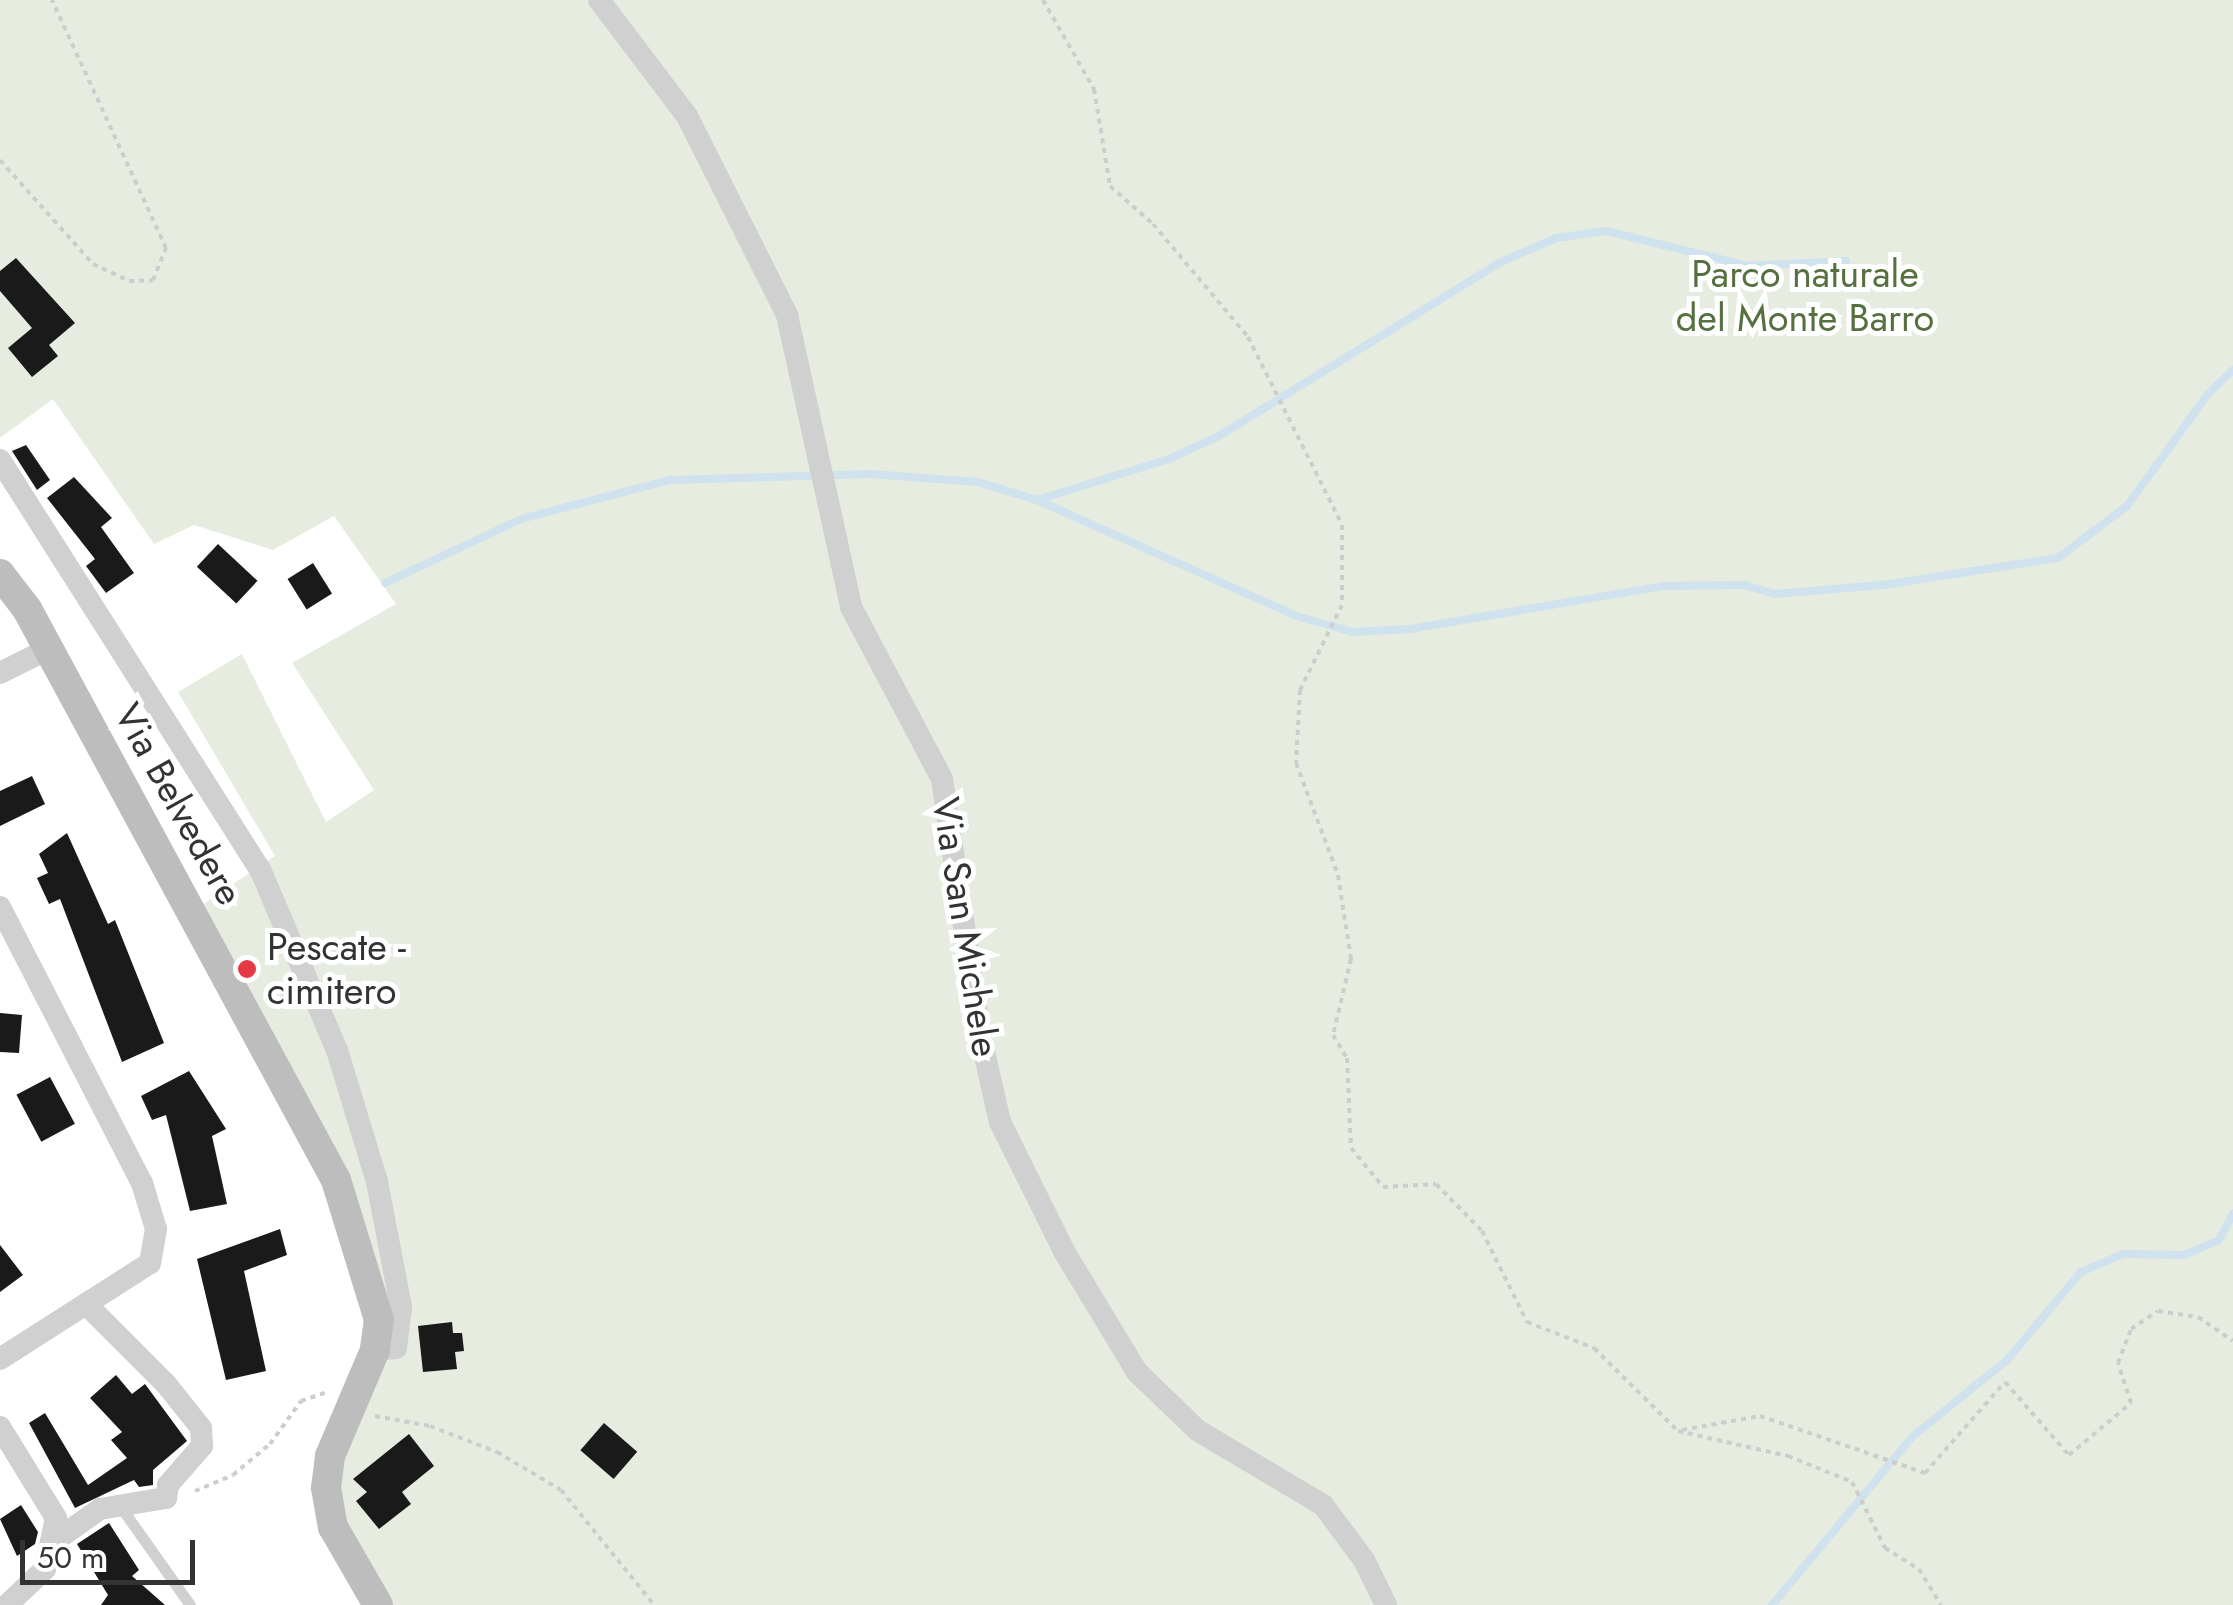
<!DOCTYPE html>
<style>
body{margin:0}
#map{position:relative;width:2233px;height:1605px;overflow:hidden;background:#fff;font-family:Jost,sans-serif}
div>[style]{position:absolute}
.green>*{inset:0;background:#e6ecdf}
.stream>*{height:8px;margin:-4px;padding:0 4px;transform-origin:4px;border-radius:4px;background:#cfe2ee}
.building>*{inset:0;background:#1a1a1a;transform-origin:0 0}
.path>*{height:4px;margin-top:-2px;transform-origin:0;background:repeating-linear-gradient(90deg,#cdcdcd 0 5px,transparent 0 10px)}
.lane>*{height:11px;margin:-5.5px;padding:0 5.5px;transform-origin:5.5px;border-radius:5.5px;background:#d0d0d0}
.street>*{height:22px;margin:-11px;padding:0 11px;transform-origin:11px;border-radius:11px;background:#d0d0d0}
.secondary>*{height:30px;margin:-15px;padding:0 15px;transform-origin:15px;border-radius:15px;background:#bdbdbd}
.dots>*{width:28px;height:28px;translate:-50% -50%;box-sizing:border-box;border:5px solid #fff;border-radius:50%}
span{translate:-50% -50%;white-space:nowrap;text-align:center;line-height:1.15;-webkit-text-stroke:10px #fff;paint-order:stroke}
.park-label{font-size:38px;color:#56703f}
.street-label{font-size:38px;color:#333}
.poi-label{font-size:38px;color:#333}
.left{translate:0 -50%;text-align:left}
.scale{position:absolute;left:20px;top:1540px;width:175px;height:45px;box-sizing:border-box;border:5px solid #333;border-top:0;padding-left:12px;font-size:30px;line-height:35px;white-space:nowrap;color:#333;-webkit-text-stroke:8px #fff;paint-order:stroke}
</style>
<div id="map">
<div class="green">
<i style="clip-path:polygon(0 0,2233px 0,2233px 1605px,381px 1605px,320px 1494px,363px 1346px,364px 1304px,349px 1226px,191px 912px,275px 856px,178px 692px,242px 654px,326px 822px,374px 790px,292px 663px,396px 604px,334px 516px,273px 550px,194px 525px,154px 544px,53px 399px,0 438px)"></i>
</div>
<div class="stream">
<i style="left:1037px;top:500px;width:138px;rotate:-17.3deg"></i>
<i style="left:1169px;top:459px;width:55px;rotate:-24.7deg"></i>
<i style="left:1219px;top:436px;width:331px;rotate:-31.7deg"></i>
<i style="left:1501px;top:262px;width:60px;rotate:-23.6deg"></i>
<i style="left:1556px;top:238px;width:50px;rotate:-8deg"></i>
<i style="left:1606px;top:231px;width:147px;rotate:13.8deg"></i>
<i style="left:1749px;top:266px;width:97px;rotate:-3deg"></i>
<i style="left:385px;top:583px;width:150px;rotate:-25.2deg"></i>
<i style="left:521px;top:519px;width:154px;rotate:-14.7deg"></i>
<i style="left:670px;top:480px;width:200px;rotate:-1.7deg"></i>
<i style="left:870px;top:474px;width:108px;rotate:4.2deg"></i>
<i style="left:978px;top:482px;width:62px;rotate:17deg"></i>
<i style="left:1037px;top:500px;width:284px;rotate:24.1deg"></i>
<i style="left:1296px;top:616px;width:59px;rotate:15.7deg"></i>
<i style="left:1353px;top:632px;width:57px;rotate:-3deg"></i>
<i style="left:1410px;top:629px;width:257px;rotate:-9.6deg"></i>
<i style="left:1663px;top:586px;width:81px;rotate:-0.7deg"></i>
<i style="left:1744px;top:585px;width:33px;rotate:16deg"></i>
<i style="left:1776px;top:594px;width:107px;rotate:-4.8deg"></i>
<i style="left:1883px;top:585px;width:177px;rotate:-8.8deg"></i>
<i style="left:2058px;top:558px;width:86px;rotate:-37deg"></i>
<i style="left:2127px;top:506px;width:138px;rotate:-54.1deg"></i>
<i style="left:2208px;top:394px;width:35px;rotate:-44deg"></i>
<i style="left:1772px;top:1605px;width:219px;rotate:-50.2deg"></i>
<i style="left:1912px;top:1437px;width:122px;rotate:-39deg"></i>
<i style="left:2007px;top:1360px;width:115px;rotate:-49.9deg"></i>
<i style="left:2081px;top:1272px;width:46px;rotate:-23.2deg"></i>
<i style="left:2123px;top:1254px;width:61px;rotate:0.9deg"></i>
<i style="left:2184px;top:1255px;width:38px;rotate:-23deg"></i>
<i style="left:2219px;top:1240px;width:30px;rotate:-62deg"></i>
</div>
<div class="building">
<i style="clip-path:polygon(16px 258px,75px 323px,49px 345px,58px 356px,32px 377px,8px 348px,32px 328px,0 291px,0 271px)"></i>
<i style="clip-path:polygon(26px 445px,50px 480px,37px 490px,12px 451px)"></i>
<i style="clip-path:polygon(74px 477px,112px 518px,101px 527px,134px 573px,106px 593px,86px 566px,95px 559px,47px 498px)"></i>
<i style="left:218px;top:544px;width:54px;height:31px;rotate:43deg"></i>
<i style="left:313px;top:563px;width:36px;height:30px;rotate:58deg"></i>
<i style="clip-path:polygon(32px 776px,45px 804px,0 826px,0 791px)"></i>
<i style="clip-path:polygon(67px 833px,108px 924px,115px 920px,164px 1043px,122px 1062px,60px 899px,49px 904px,37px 878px,48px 873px,39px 854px)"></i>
<i style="clip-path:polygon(0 1013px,22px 1015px,19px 1053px,0 1052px)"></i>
<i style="clip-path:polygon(189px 1071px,226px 1129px,212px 1136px,227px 1204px,190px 1211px,166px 1115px,152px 1120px,141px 1096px)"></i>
<i style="left:50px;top:1077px;width:53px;height:38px;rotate:62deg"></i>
<i style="clip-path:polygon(280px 1229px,287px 1255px,244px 1271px,266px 1371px,226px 1380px,197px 1259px)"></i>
<i style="clip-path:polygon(0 1245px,23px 1275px,0 1292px)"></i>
<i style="clip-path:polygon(452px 1322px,453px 1333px,462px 1333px,464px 1351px,455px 1352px,457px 1369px,423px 1372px,418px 1326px)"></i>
<i style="clip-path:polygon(116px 1375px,132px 1394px,145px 1384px,187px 1441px,153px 1470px,153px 1485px,139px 1487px,134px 1480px,75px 1508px,29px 1423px,45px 1413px,88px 1485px,127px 1458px,111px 1440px,122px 1432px,90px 1398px)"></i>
<i style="left:604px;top:1423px;width:44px;height:36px;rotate:41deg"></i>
<i style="clip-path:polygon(409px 1434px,434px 1466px,402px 1492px,411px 1504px,379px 1529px,356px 1501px,367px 1492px,353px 1479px)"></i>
<i style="clip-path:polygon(21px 1505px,38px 1532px,35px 1544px,17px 1556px,0 1519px)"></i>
<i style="clip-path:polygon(109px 1523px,139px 1570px,132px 1576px,165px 1605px,101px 1605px,108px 1595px,77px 1544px)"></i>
</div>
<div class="path">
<i style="left:1043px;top:0;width:103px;rotate:60.2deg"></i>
<i style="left:1094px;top:89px;width:98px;rotate:80.6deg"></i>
<i style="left:1110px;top:186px;width:57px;rotate:41.5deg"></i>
<i style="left:1153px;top:224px;width:148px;rotate:49.9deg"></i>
<i style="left:1248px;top:337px;width:210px;rotate:63.4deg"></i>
<i style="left:1342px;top:525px;width:80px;rotate:90deg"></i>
<i style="left:1342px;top:605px;width:95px;rotate:116.3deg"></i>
<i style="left:1300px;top:690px;width:73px;rotate:93.1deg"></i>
<i style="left:1296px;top:763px;width:120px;rotate:69.4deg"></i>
<i style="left:1338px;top:875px;width:85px;rotate:81.2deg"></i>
<i style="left:1351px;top:959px;width:78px;rotate:103.3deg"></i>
<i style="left:1333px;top:1035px;width:27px;rotate:59deg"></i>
<i style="left:1347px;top:1058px;width:90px;rotate:87.5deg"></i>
<i style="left:1351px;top:1148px;width:50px;rotate:50.6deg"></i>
<i style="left:1383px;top:1187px;width:53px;rotate:-3.2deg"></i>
<i style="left:1436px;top:1184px;width:66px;rotate:45.6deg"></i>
<i style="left:1482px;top:1231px;width:102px;rotate:63.7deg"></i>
<i style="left:1527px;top:1322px;width:72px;rotate:21.2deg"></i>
<i style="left:1594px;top:1348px;width:118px;rotate:44.7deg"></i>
<i style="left:1678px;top:1431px;width:113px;rotate:12.8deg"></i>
<i style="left:1788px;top:1456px;width:69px;rotate:22.1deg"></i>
<i style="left:1852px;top:1482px;width:74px;rotate:63.4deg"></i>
<i style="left:1885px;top:1548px;width:40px;rotate:32deg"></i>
<i style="left:1919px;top:1569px;width:42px;rotate:58.6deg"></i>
<i style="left:0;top:160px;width:140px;rotate:48.2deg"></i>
<i style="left:93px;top:264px;width:40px;rotate:25deg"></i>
<i style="left:129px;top:281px;width:24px;rotate:-2deg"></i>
<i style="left:153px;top:280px;width:35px;rotate:-68deg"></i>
<i style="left:166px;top:248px;width:273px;rotate:-114.7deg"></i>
<i style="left:375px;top:1416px;width:56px;rotate:10.3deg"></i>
<i style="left:430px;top:1426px;width:72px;rotate:21.2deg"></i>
<i style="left:497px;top:1452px;width:74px;rotate:30.7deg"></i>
<i style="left:561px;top:1490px;width:148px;rotate:51deg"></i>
<i style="left:1682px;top:1430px;width:79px;rotate:-10.2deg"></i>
<i style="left:1760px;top:1416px;width:175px;rotate:19.1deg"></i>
<i style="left:1925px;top:1473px;width:121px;rotate:-48.7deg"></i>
<i style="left:2005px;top:1382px;width:97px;rotate:48.8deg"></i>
<i style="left:2069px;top:1455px;width:81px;rotate:-40deg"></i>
<i style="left:2131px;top:1403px;width:42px;rotate:-108deg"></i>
<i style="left:2118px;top:1363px;width:36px;rotate:-69deg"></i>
<i style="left:2131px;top:1329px;width:32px;rotate:-34deg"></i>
<i style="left:2158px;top:1311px;width:40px;rotate:8.5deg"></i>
<i style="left:2198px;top:1317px;width:42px;rotate:34.4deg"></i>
<i style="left:195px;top:1491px;width:41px;rotate:-22.8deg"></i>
<i style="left:233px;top:1475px;width:48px;rotate:-40deg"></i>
<i style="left:270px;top:1444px;width:53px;rotate:-54.2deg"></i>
<i style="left:301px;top:1401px;width:28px;rotate:-19deg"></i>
</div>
<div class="lane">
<i style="left:120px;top:1506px;width:121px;rotate:54.7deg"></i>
</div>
<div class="street">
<i style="left:599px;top:0;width:146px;rotate:52.8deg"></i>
<i style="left:687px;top:116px;width:223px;rotate:63.3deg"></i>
<i style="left:787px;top:315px;width:299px;rotate:77.6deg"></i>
<i style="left:851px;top:607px;width:195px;rotate:62.1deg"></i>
<i style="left:942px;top:779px;width:258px;rotate:81.5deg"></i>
<i style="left:980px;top:1034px;width:90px;rotate:77.2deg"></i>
<i style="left:1000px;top:1122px;width:146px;rotate:63.6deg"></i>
<i style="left:1065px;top:1253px;width:139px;rotate:58.8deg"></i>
<i style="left:1137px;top:1372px;width:83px;rotate:44deg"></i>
<i style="left:1197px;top:1430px;width:147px;rotate:30.8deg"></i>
<i style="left:1323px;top:1505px;width:69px;rotate:53.3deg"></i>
<i style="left:1364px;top:1560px;width:50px;rotate:63.9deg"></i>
<i style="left:0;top:460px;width:485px;rotate:57.6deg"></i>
<i style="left:260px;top:869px;width:197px;rotate:67deg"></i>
<i style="left:337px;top:1050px;width:138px;rotate:73.1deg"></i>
<i style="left:377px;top:1182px;width:127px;rotate:79.1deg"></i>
<i style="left:401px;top:1307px;width:41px;rotate:97deg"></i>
<i style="left:396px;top:1348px;width:21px;rotate:175deg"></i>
<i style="left:0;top:673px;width:54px;rotate:-26.6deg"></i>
<i style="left:0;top:907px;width:310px;rotate:62.8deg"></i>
<i style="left:142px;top:1183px;width:48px;rotate:73.1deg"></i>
<i style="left:156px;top:1229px;width:35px;rotate:100deg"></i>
<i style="left:150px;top:1263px;width:178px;rotate:147.4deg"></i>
<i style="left:0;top:1427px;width:107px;rotate:58.4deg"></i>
<i style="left:56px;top:1518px;width:52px;rotate:102.2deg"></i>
<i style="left:45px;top:1569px;width:52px;rotate:136.5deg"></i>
<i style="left:56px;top:1540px;width:54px;rotate:-35.2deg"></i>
<i style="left:100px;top:1509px;width:67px;rotate:-9.5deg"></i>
<i style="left:166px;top:1498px;width:13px;rotate:-81deg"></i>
<i style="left:168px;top:1485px;width:52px;rotate:-48.9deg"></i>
<i style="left:202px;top:1446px;width:18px;rotate:-93deg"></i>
<i style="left:201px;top:1428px;width:56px;rotate:-128.5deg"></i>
<i style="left:166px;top:1384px;width:113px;rotate:-135deg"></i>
</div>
<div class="secondary">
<i style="left:0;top:574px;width:44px;rotate:52.4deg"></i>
<i style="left:27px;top:609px;width:649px;rotate:61.58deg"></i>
<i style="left:336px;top:1180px;width:146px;rotate:72.9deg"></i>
<i style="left:379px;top:1320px;width:30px;rotate:98deg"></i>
<i style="left:375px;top:1350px;width:115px;rotate:113deg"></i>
<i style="left:330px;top:1456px;width:32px;rotate:97deg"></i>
<i style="left:326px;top:1488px;width:40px;rotate:80deg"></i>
<i style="left:333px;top:1527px;width:90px;rotate:60deg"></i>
</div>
<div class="dots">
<i style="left:247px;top:969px;background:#e63946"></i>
</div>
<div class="park-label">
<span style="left:1805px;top:296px">Parco naturale<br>del Monte Barro</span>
</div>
<div class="street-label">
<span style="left:179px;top:804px;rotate:61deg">Via Belvedere</span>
<span style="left:966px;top:927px;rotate:81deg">Via San Michele</span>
</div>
<div class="poi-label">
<span class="left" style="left:267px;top:969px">Pescate -<br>cimitero</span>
</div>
<div class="scale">50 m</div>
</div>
